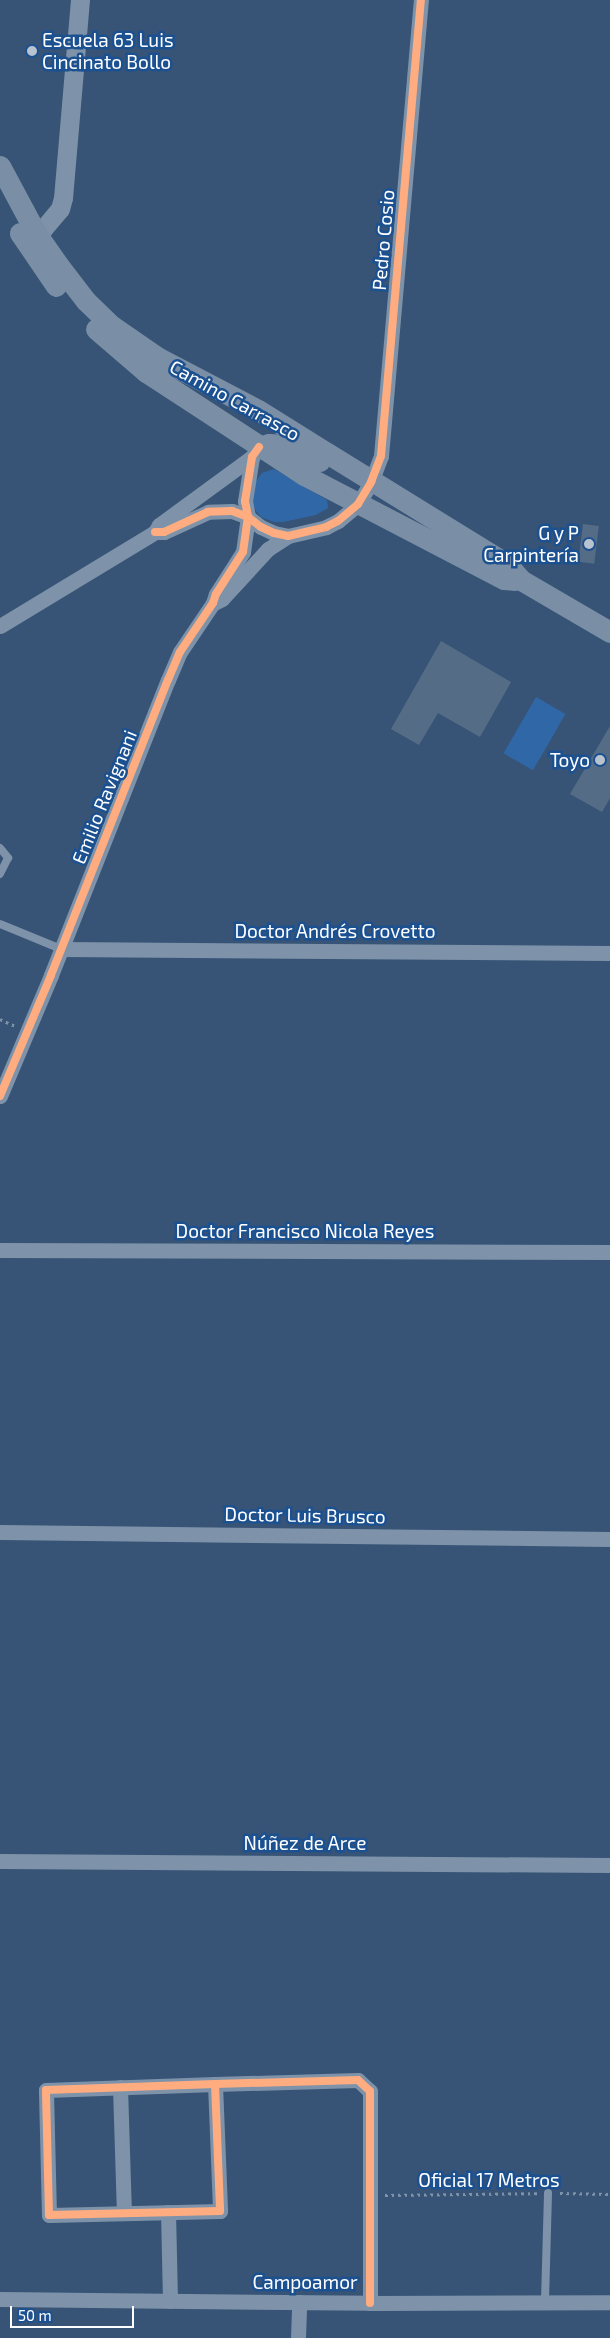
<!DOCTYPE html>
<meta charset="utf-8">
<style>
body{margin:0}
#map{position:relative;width:610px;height:2338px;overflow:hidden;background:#375476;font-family:"Exo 2",sans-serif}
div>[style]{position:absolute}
.green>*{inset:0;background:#3068a7;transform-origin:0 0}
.building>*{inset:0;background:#556c87;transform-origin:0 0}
.path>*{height:3px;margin-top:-1.5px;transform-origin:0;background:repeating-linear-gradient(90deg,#7e93a9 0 2.5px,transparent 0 6.5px)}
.service>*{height:8px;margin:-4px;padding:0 4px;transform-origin:4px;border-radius:4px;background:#7e93a9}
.minor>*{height:15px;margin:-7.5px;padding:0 7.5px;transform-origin:7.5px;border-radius:7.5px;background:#7e93a9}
.tertiary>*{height:19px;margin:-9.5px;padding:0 9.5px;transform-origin:9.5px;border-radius:9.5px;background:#7e93a9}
.secondary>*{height:21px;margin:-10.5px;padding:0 10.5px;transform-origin:10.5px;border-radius:10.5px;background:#7a8fa6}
.cycleway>*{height:8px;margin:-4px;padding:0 4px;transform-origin:4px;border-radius:4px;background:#ffac80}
.dots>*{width:14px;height:14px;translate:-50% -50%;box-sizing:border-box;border:2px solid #1c5191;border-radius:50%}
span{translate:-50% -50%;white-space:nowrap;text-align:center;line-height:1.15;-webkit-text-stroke:5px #1c5191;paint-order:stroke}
.poi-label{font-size:19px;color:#fff}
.left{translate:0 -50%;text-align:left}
.right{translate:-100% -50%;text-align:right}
.street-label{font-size:19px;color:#fff}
.scale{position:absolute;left:10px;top:2306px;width:124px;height:22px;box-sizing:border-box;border:2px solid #fff;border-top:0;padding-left:6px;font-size:15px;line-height:18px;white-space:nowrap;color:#fff;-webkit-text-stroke:4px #1c5191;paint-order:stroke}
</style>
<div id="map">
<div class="green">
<i style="clip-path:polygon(274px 469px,327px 500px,328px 508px,316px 515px,283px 522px,274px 522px,261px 517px,256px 511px,251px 501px,255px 482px,262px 473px)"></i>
<i style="left:536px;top:697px;width:34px;height:65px;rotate:30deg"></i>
</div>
<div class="building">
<i style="left:583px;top:524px;width:16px;height:38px;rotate:7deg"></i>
<i style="clip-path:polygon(441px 641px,511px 682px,480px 737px,438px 713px,419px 745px,391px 729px)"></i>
<i style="clip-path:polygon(610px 726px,610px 798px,602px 812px,570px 794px)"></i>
</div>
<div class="path">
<i style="left:0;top:1019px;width:17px;rotate:25deg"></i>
<i style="left:560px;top:2193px;width:50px;rotate:1.1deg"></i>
<i style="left:385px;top:2195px;width:153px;rotate:-0.7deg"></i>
</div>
<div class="service">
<i style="left:0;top:848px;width:13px;rotate:51deg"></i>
<i style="left:8px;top:858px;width:18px;rotate:117deg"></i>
<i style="left:0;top:924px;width:66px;rotate:22.3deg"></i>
<i style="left:545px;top:2301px;width:108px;rotate:-88.4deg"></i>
</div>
<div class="minor">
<i style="left:259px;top:447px;width:12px;rotate:125deg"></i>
<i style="left:252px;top:457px;width:45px;rotate:99deg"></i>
<i style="left:245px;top:501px;width:16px;rotate:79deg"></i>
<i style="left:248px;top:517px;width:16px;rotate:38deg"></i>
<i style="left:261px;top:527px;width:14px;rotate:25deg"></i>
<i style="left:274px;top:533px;width:14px;rotate:12deg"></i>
<i style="left:288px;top:536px;width:39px;rotate:-13deg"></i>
<i style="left:326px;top:527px;width:13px;rotate:-27deg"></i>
<i style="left:338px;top:521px;width:26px;rotate:-40deg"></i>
<i style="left:358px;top:504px;width:26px;rotate:-59deg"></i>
<i style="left:371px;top:482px;width:28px;rotate:-69deg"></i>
<i style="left:381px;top:456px;width:458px;rotate:-85deg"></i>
<i style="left:216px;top:602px;width:7px;rotate:-27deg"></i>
<i style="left:222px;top:599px;width:68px;rotate:-47.4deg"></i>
<i style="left:268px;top:549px;width:24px;rotate:-33deg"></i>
<i style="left:0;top:626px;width:181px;rotate:-31.2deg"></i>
<i style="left:155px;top:532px;width:8px;rotate:-60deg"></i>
<i style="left:159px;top:525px;width:115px;rotate:-36.2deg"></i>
<i style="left:61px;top:949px;width:549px;rotate:0.42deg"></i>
<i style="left:0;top:1096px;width:131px;rotate:-67.1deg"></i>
<i style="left:51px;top:975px;width:317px;rotate:-68.4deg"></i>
<i style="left:168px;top:680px;width:30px;rotate:-67deg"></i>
<i style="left:180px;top:652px;width:59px;rotate:-56deg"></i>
<i style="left:213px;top:603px;width:9px;rotate:-72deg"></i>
<i style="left:216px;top:594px;width:50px;rotate:-57.3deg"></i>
<i style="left:243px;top:552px;width:35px;rotate:-82deg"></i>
<i style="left:248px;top:517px;width:17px;rotate:-159deg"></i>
<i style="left:232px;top:511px;width:24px;rotate:178deg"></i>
<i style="left:208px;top:512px;width:48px;rotate:155.6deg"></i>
<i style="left:164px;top:532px;width:9px;rotate:180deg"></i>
<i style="left:0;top:1250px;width:610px;rotate:0.19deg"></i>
<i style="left:0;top:1532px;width:610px;rotate:0.66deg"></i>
<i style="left:0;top:1861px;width:610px;rotate:0.38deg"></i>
<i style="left:215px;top:2084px;width:127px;rotate:87.7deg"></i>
<i style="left:220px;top:2211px;width:171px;rotate:178.7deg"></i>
<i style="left:49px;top:2215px;width:125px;rotate:-91.4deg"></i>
<i style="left:46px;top:2090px;width:169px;rotate:-2deg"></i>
<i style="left:215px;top:2084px;width:143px;rotate:-1.6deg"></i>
<i style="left:358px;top:2080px;width:16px;rotate:43deg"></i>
<i style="left:370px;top:2091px;width:212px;rotate:90deg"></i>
<i style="left:120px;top:2087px;width:126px;rotate:88.2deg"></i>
<i style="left:168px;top:2212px;width:89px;rotate:88.7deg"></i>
<i style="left:0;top:2299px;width:370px;rotate:0.6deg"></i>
<i style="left:370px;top:2303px;width:240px;rotate:-0.2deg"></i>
<i style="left:298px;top:2338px;width:36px;rotate:-88deg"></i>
</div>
<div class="tertiary">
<i style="left:25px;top:240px;width:21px;rotate:-31deg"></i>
<i style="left:43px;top:229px;width:26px;rotate:-50deg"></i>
<i style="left:60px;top:209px;width:11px;rotate:-75deg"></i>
<i style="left:63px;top:198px;width:199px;rotate:-85.1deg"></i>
</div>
<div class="secondary">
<i style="left:0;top:166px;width:76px;rotate:61.8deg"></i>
<i style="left:36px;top:233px;width:40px;rotate:55.1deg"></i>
<i style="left:59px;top:266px;width:44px;rotate:52.4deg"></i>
<i style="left:86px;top:301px;width:36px;rotate:44deg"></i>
<i style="left:112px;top:326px;width:55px;rotate:34.6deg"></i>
<i style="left:157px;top:357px;width:114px;rotate:27.7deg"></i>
<i style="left:258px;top:410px;width:81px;rotate:31.9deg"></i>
<i style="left:327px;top:453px;width:213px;rotate:31.7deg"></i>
<i style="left:508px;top:565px;width:20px;rotate:49deg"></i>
<i style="left:521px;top:580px;width:103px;rotate:30.3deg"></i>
<i style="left:20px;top:233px;width:64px;rotate:55.8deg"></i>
<i style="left:96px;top:329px;width:66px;rotate:40.7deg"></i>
<i style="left:146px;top:372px;width:189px;rotate:33.1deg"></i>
<i style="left:304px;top:475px;width:225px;rotate:27.5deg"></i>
<i style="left:504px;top:579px;width:11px;rotate:5deg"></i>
<i style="left:259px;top:447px;width:10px;rotate:-17deg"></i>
<i style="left:269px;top:444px;width:14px;rotate:4deg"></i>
<i style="left:283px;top:445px;width:40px;rotate:23.4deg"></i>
</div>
<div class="cycleway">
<i style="left:259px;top:447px;width:12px;rotate:125deg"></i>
<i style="left:252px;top:457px;width:45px;rotate:99deg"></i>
<i style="left:245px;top:501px;width:16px;rotate:79deg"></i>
<i style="left:248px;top:517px;width:16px;rotate:38deg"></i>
<i style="left:261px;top:527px;width:14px;rotate:25deg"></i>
<i style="left:274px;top:533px;width:14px;rotate:12deg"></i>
<i style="left:288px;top:536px;width:39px;rotate:-13deg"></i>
<i style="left:326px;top:527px;width:13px;rotate:-27deg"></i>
<i style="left:338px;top:521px;width:26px;rotate:-40deg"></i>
<i style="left:358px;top:504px;width:26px;rotate:-59deg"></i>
<i style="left:371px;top:482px;width:28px;rotate:-69deg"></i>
<i style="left:381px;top:456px;width:458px;rotate:-85deg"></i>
<i style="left:0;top:1096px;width:131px;rotate:-67.1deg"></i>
<i style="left:51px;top:975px;width:317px;rotate:-68.4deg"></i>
<i style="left:168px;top:680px;width:30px;rotate:-67deg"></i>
<i style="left:180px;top:652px;width:59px;rotate:-56deg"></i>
<i style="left:213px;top:603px;width:9px;rotate:-72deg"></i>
<i style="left:216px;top:594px;width:50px;rotate:-57.3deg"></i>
<i style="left:243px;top:552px;width:35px;rotate:-82deg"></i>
<i style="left:248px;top:517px;width:17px;rotate:-159deg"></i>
<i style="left:232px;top:511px;width:24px;rotate:178deg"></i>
<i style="left:208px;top:512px;width:48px;rotate:155.6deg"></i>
<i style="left:164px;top:532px;width:9px;rotate:180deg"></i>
<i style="left:215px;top:2084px;width:127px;rotate:87.7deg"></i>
<i style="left:220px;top:2211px;width:171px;rotate:178.7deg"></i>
<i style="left:49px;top:2215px;width:125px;rotate:-91.4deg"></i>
<i style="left:46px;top:2090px;width:169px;rotate:-2deg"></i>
<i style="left:215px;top:2084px;width:143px;rotate:-1.6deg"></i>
<i style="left:358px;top:2080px;width:16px;rotate:43deg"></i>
<i style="left:370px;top:2091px;width:212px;rotate:90deg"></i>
</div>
<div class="dots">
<i style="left:32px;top:51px;background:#b9c3cf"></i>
<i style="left:589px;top:544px;background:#b9c3cf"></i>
<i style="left:600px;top:760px;background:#b9c3cf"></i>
</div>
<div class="poi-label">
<span class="left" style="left:42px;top:51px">Escuela 63 Luis<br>Cincinato Bollo</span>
<span class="right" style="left:579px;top:544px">G y P<br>Carpintería</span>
<span class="right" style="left:590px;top:760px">Toyo</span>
</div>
<div class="street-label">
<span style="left:383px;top:240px;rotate:-85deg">Pedro Cosio</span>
<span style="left:235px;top:400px;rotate:29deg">Camino Carrasco</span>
<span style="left:104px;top:797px;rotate:-68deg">Emilio Ravignani</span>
<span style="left:335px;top:931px">Doctor Andrés Crovetto</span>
<span style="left:305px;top:1231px">Doctor Francisco Nicola Reyes</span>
<span style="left:305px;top:1515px;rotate:1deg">Doctor Luis Brusco</span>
<span style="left:305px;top:1843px">Núñez de Arce</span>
<span style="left:489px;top:2180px">Oficial 17 Metros</span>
<span style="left:305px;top:2282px">Campoamor</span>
</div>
<div class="scale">50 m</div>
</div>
